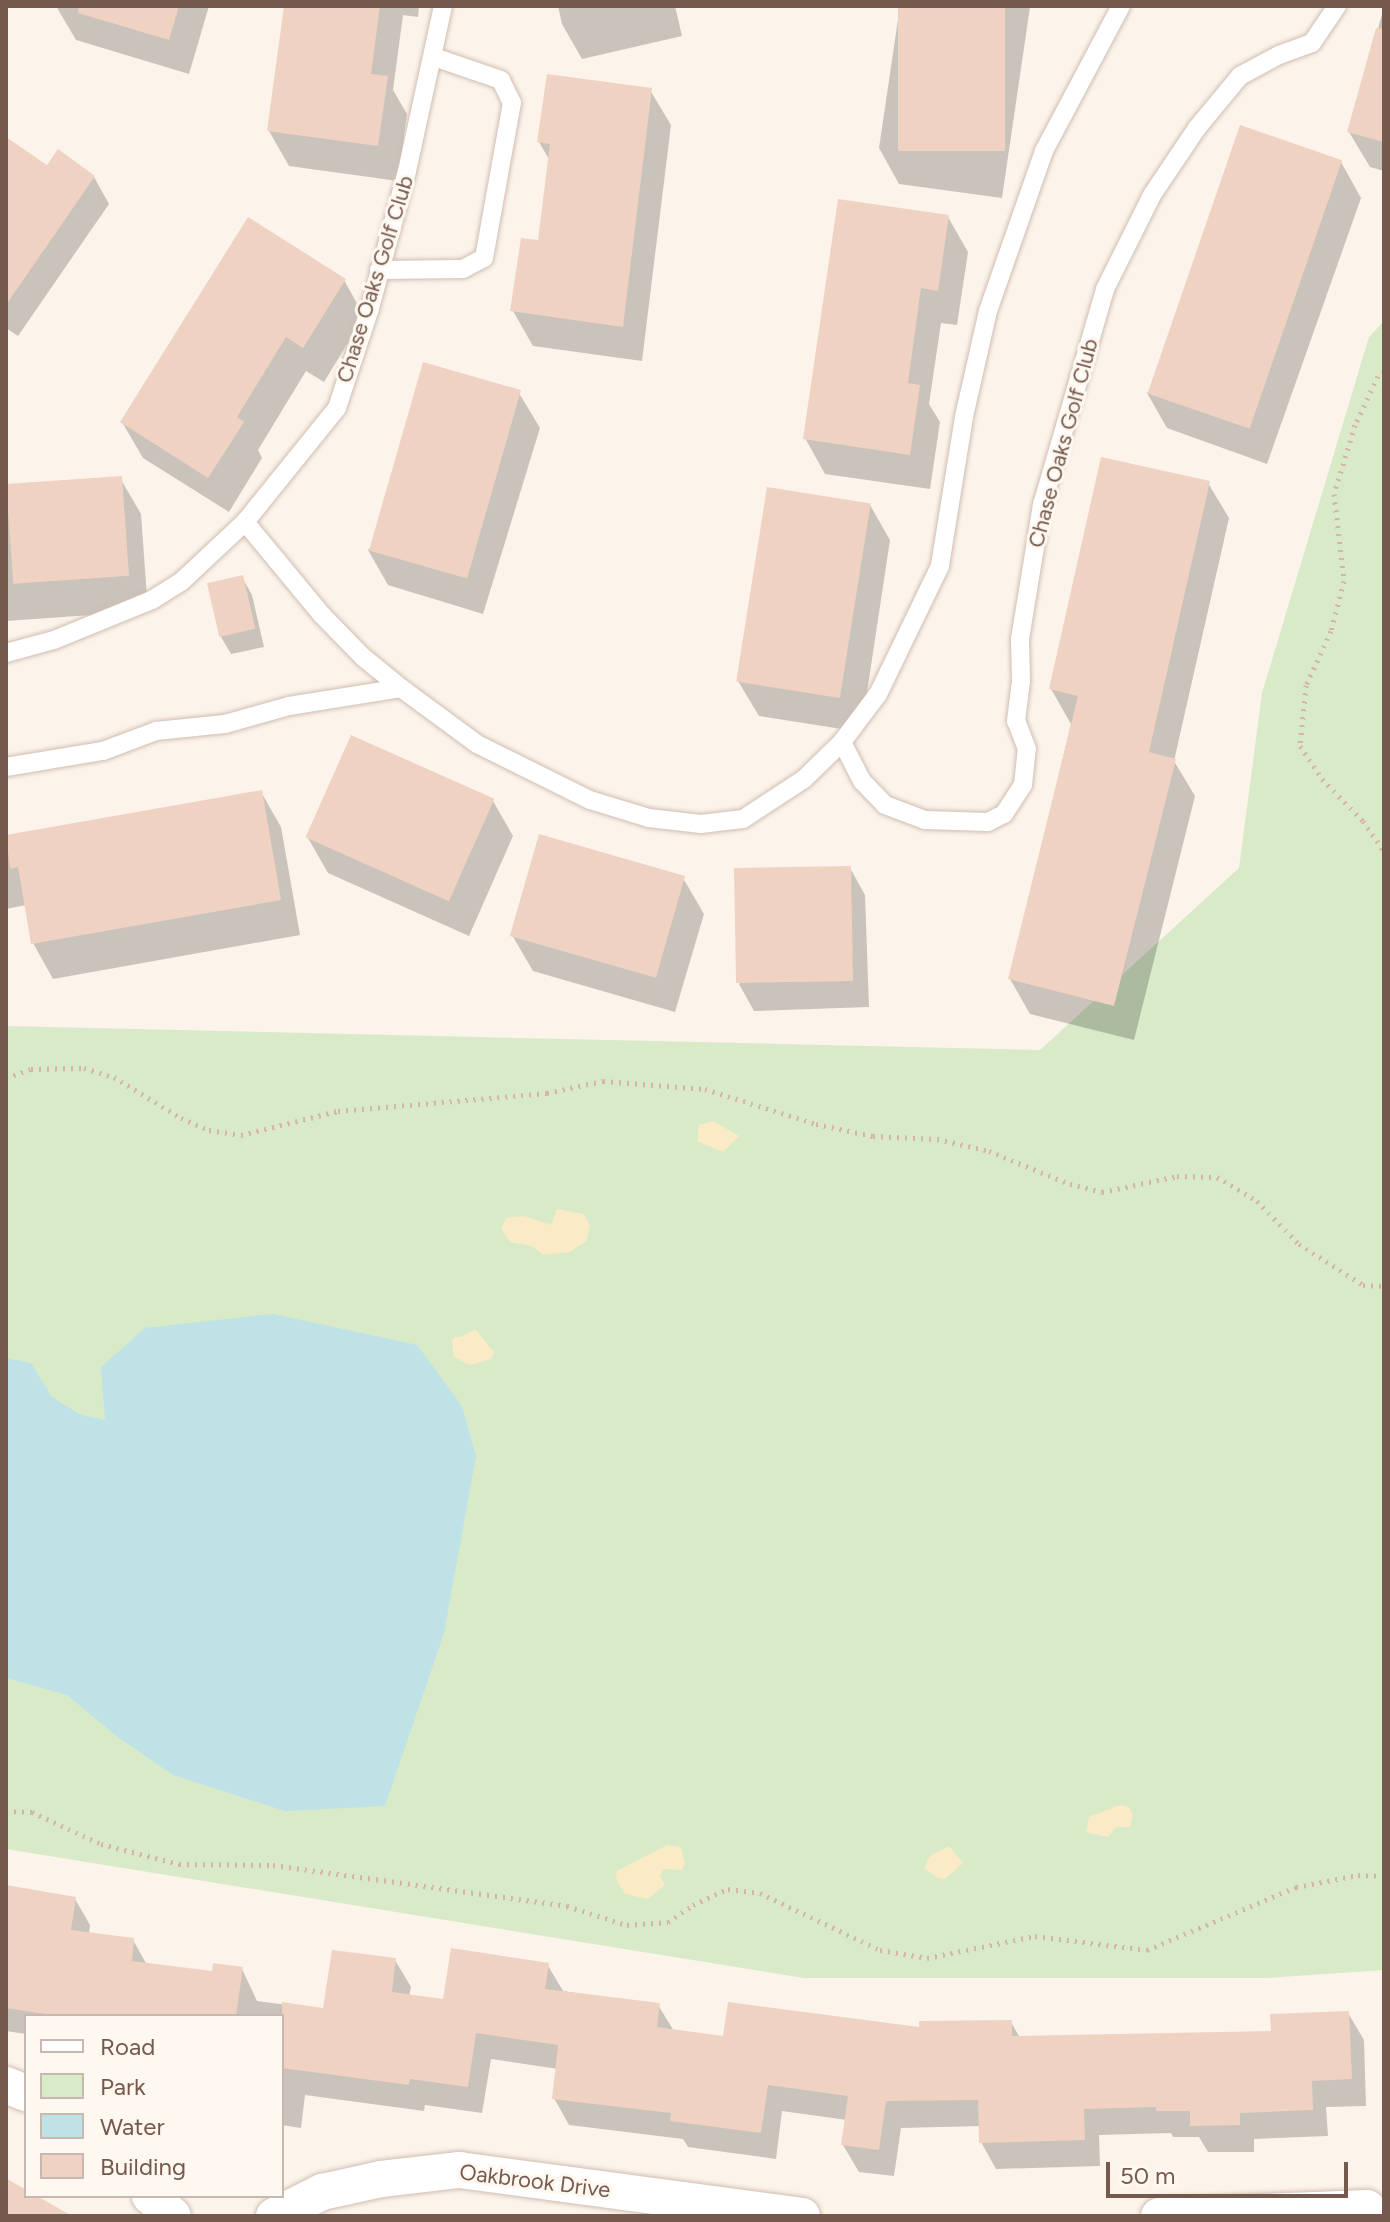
<!DOCTYPE html>
<style>
body{margin:0}
#map{position:relative;width:1390px;height:2222px;overflow:hidden;background:#fcf4ea;font-family:Figtree,sans-serif}
div>[style]{position:absolute}
.green>*{inset:0;background:#d8eac8}
.sand>*{inset:0;background:#faebc6}
.water>*{inset:0;background:#bee2e5}
.shadow>*{inset:0;background:#0003}
.building>*{inset:0;background:#f0d2c2;transform-origin:0 0}
.path>*{height:5px;margin-top:-2.5px;transform-origin:0;background:repeating-linear-gradient(90deg,#d6b5a5 0 2px,transparent 0 8px)}
.roads{filter:drop-shadow(0 0 2px #d0bdb2) drop-shadow(0 0 2px #d0bdb2)}
.service>*{height:18px;margin:-9px;padding:0 9px;transform-origin:9px;border-radius:9px;background:#fff}
.minor>*{height:36px;margin:-18px;padding:0 18px;transform-origin:18px;border-radius:18px;background:#fff}
span{translate:-50% -50%;white-space:nowrap;text-align:center;line-height:1.15;-webkit-text-stroke:6px #fef8f0;paint-order:stroke}
.street-label{font-size:22px;color:#76594d}
.frame{position:absolute;inset:0;border:8px solid #76594d;pointer-events:none}
.legend{position:absolute;left:24px;top:2014px;width:260px;height:184px;box-sizing:border-box;background:#fef8f0;border:2px solid #c8b8af;margin:0;padding:10px 14px;list-style:none;font-size:24px;color:#76594d}
.legend li{display:flex;align-items:center;gap:16px;height:40px}
.legend b{width:40px;border:2px solid #c8b8af}
.scale{position:absolute;left:1106px;top:2162px;width:242px;height:36px;box-sizing:border-box;border:4px solid #76594d;border-top:0;padding-left:10px;font-size:24px;line-height:28px;white-space:nowrap;color:#76594d;-webkit-text-stroke:6px #fef8f0;paint-order:stroke}
</style>
<div id="map">
<div class="green">
<i style="clip-path:polygon(1384px 321px,1384px 1970px,1267px 1978px,804px 1978px,6px 1849px,6px 1026px,1040px 1050px,1239px 868px,1262px 693px,1369px 337px)"></i>
</div>
<div class="sand">
<i style="clip-path:polygon(713px 1121px,739px 1136px,723px 1152px,697px 1141px,699px 1125px)"></i>
<i style="clip-path:polygon(557px 1209px,584px 1214px,590px 1226px,586px 1241px,570px 1252px,543px 1255px,532px 1246px,510px 1242px,501px 1229px,506px 1218px,524px 1216px,551px 1225px)"></i>
<i style="clip-path:polygon(475px 1329px,494px 1352px,491px 1359px,470px 1365px,454px 1357px,452px 1342px,454px 1337px,461px 1337px)"></i>
<i style="clip-path:polygon(1120px 1805px,1129px 1807px,1133px 1815px,1130px 1827px,1117px 1827px,1108px 1837px,1086px 1832px,1089px 1817px)"></i>
<i style="clip-path:polygon(667px 1845px,681px 1847px,685px 1864px,682px 1870px,663px 1869px,660px 1876px,665px 1885px,648px 1899px,625px 1894px,616px 1879px,617px 1871px)"></i>
<i style="clip-path:polygon(949px 1846px,963px 1863px,945px 1879px,938px 1878px,925px 1869px,927px 1861px,931px 1855px)"></i>
</div>
<div class="water">
<i style="clip-path:polygon(273px 1314px,417px 1345px,462px 1406px,476px 1456px,444px 1633px,385px 1806px,285px 1811px,173px 1775px,119px 1738px,67px 1695px,6px 1678px,6px 1358px,31px 1363px,52px 1397px,81px 1415px,105px 1420px,101px 1367px,145px 1328px)"></i>
</div>
<div class="shadow">
<i style="clip-path:polygon(56px 6px,209px 6px,189px 74px,76px 40px)"></i>
<i style="clip-path:polygon(286px 6px,419px 6px,418px 17px,403px 15px,393px 90px,407px 114px,398px 181px,289px 166px,269px 131px)"></i>
<i style="clip-path:polygon(558px 6px,675px 6px,682px 36px,582px 59px,562px 24px)"></i>
<i style="clip-path:polygon(900px 6px,1030px 7px,1002px 198px,899px 184px,879px 148px)"></i>
<i style="clip-path:polygon(1384px 7px,1384px 171px,1370px 167px,1349px 132px)"></i>
<i style="clip-path:polygon(650px 90px,671px 125px,642px 361px,533px 346px,513px 311px,539px 242px,550px 161px,539px 142px)"></i>
<i style="clip-path:polygon(6px 159px,94px 177px,109px 204px,18px 336px,6px 328px)"></i>
<i style="clip-path:polygon(1341px 162px,1361px 198px,1267px 464px,1167px 428px,1147px 393px)"></i>
<i style="clip-path:polygon(948px 217px,968px 252px,957px 325px,941px 323px,929px 404px,940px 422px,930px 489px,825px 474px,805px 438px)"></i>
<i style="clip-path:polygon(344px 280px,364px 316px,324px 382px,306px 371px,258px 450px,262px 458px,229px 512px,143px 458px,122px 422px)"></i>
<i style="clip-path:polygon(519px 393px,540px 428px,483px 614px,388px 585px,368px 550px)"></i>
<i style="clip-path:polygon(120px 478px,141px 514px,148px 611px,6px 621px,6px 487px)"></i>
<i style="clip-path:polygon(1208px 483px,1229px 518px,1174px 761px,1195px 796px,1134px 1040px,1030px 1014px,1010px 979px,1071px 724px,1051px 689px)"></i>
<i style="clip-path:polygon(870px 505px,890px 540px,861px 732px,759px 716px,738px 681px)"></i>
<i style="clip-path:polygon(242px 577px,252px 595px,264px 647px,231px 654px,221px 637px,209px 584px)"></i>
<i style="clip-path:polygon(261px 792px,281px 827px,300px 935px,53px 979px,33px 943px,26px 905px,6px 909px,6px 837px)"></i>
<i style="clip-path:polygon(493px 801px,513px 836px,469px 936px,328px 873px,308px 838px)"></i>
<i style="clip-path:polygon(850px 868px,865px 895px,869px 1007px,754px 1011px,739px 984px)"></i>
<i style="clip-path:polygon(683px 878px,704px 914px,675px 1012px,533px 971px,512px 935px)"></i>
<i style="clip-path:polygon(6px 1887px,75px 1899px,90px 1925px,89px 1934px,133px 1940px,147px 1965px,214px 1973px,242px 1969px,257px 2001px,325px 2010px,395px 1960px,411px 1987px,409px 1996px,445px 2001px,547px 1964px,563px 1991px,658px 2005px,674px 2031px,725px 2038px,1011px 2022px,1020px 2038px,1273px 2033px,1348px 2013px,1364px 2040px,1366px 2106px,1326px 2107px,1328px 2136px,1254px 2139px,1254px 2152px,1208px 2152px,1199px 2137px,1173px 2137px,1171px 2133px,1099px 2135px,1100px 2166px,996px 2169px,981px 2142px,981px 2126px,901px 2128px,894px 2176px,859px 2172px,843px 2145px,847px 2120px,782px 2111px,776px 2159px,688px 2147px,683px 2139px,569px 2125px,554px 2098px,558px 2069px,491px 2059px,482px 2113px,425px 2105px,424px 2111px,305px 2095px,301px 2128px,282px 2125px,282px 2016px,26px 2016px,26px 2034px,6px 2031px)"></i>
</div>
<div class="building">
<i style="clip-path:polygon(79px 6px,179px 6px,169px 40px,78px 13px)"></i>
<i style="clip-path:polygon(284px 6px,380px 6px,371px 74px,388px 76px,378px 146px,267px 131px)"></i>
<i style="left:898px;top:6px;width:107px;height:145px"></i>
<i style="clip-path:polygon(1376px 28px,1384px 29px,1384px 142px,1347px 132px)"></i>
<i style="clip-path:polygon(547px 74px,652px 88px,623px 327px,510px 311px,521px 238px,538px 240px,550px 144px,537px 142px)"></i>
<i style="left:1240px;top:125px;width:108px;height:284px;rotate:19deg"></i>
<i style="clip-path:polygon(6px 137px,47px 165px,58px 149px,95px 176px,6px 305px)"></i>
<i style="clip-path:polygon(838px 199px,949px 215px,938px 291px,921px 288px,908px 383px,920px 385px,910px 455px,803px 439px)"></i>
<i style="clip-path:polygon(248px 217px,346px 279px,303px 348px,286px 337px,237px 417px,244px 422px,208px 478px,120px 422px)"></i>
<i style="left:423px;top:362px;width:102px;height:196px;rotate:16deg"></i>
<i style="clip-path:polygon(1101px 457px,1210px 481px,1149px 752px,1176px 759px,1114px 1006px,1008px 979px,1078px 696px,1049px 689px)"></i>
<i style="left:122px;top:476px;width:100px;height:116px;rotate:86deg"></i>
<i style="left:767px;top:487px;width:105px;height:197px;rotate:9deg"></i>
<i style="left:243px;top:575px;width:55px;height:37px;rotate:77deg"></i>
<i style="left:351px;top:735px;width:157px;height:112px;rotate:24deg"></i>
<i style="clip-path:polygon(262px 790px,281px 900px,31px 944px,18px 867px,10px 869px,6px 835px)"></i>
<i style="left:539px;top:834px;width:152px;height:106px;rotate:16deg"></i>
<i style="left:851px;top:866px;width:115px;height:117px;rotate:89deg"></i>
<i style="clip-path:polygon(6px 1885px,76px 1897px,71px 1930px,134px 1938px,132px 1961px,212px 1971px,213px 1963px,243px 1967px,236px 2016px,59px 2016px,6px 2008px)"></i>
<i style="clip-path:polygon(451px 1948px,549px 1963px,545px 1989px,660px 2003px,657px 2027px,723px 2036px,728px 2002px,919px 2027px,919px 2021px,1012px 2020px,1012px 2036px,1271px 2031px,1270px 2014px,1349px 2011px,1352px 2079px,1312px 2081px,1313px 2110px,1240px 2113px,1240px 2125px,1190px 2126px,1190px 2111px,1156px 2111px,1156px 2107px,1084px 2109px,1085px 2140px,979px 2143px,978px 2100px,886px 2101px,879px 2150px,841px 2145px,848px 2096px,768px 2085px,761px 2133px,670px 2121px,671px 2113px,552px 2099px,558px 2045px,476px 2033px,468px 2087px,410px 2079px,409px 2085px,282px 2068px,282px 2002px,323px 2008px,332px 1950px,396px 1958px,392px 1992px,443px 1999px)"></i>
<i style="clip-path:polygon(6px 2178px,26px 2190px,26px 2196px,37px 2196px,72px 2216px,6px 2216px)"></i>
</div>
<div class="path">
<i style="left:1384px;top:373px;width:7px;rotate:153deg"></i>
<i style="left:1378px;top:376px;width:54px;rotate:115.1deg"></i>
<i style="left:1355px;top:425px;width:72px;rotate:106.9deg"></i>
<i style="left:1334px;top:494px;width:88px;rotate:83.4deg"></i>
<i style="left:1344px;top:581px;width:52px;rotate:104.6deg"></i>
<i style="left:1331px;top:631px;width:60px;rotate:114.8deg"></i>
<i style="left:1306px;top:685px;width:61px;rotate:95.6deg"></i>
<i style="left:1300px;top:746px;width:40px;rotate:56deg"></i>
<i style="left:1322px;top:779px;width:59px;rotate:45.7deg"></i>
<i style="left:1363px;top:821px;width:37px;rotate:55deg"></i>
<i style="left:6px;top:1078px;width:27px;rotate:-20deg"></i>
<i style="left:31px;top:1069px;width:53px;rotate:-1.1deg"></i>
<i style="left:84px;top:1068px;width:31px;rotate:17deg"></i>
<i style="left:114px;top:1077px;width:79px;rotate:31.5deg"></i>
<i style="left:181px;top:1118px;width:30px;rotate:23deg"></i>
<i style="left:209px;top:1130px;width:32px;rotate:9deg"></i>
<i style="left:241px;top:1135px;width:100px;rotate:-13.9deg"></i>
<i style="left:338px;top:1111px;width:210px;rotate:-4.9deg"></i>
<i style="left:547px;top:1093px;width:57px;rotate:-12.1deg"></i>
<i style="left:603px;top:1081px;width:102px;rotate:4.5deg"></i>
<i style="left:705px;top:1089px;width:116px;rotate:17.5deg"></i>
<i style="left:816px;top:1124px;width:58px;rotate:11.9deg"></i>
<i style="left:873px;top:1136px;width:64px;rotate:2.7deg"></i>
<i style="left:937px;top:1139px;width:53px;rotate:13deg"></i>
<i style="left:989px;top:1151px;width:87px;rotate:22.2deg"></i>
<i style="left:1070px;top:1184px;width:33px;rotate:14deg"></i>
<i style="left:1102px;top:1192px;width:77px;rotate:-12deg"></i>
<i style="left:1177px;top:1176px;width:40px;rotate:1.4deg"></i>
<i style="left:1217px;top:1177px;width:47px;rotate:31deg"></i>
<i style="left:1257px;top:1201px;width:60px;rotate:45.7deg"></i>
<i style="left:1299px;top:1244px;width:76px;rotate:32.6deg"></i>
<i style="left:1363px;top:1285px;width:21px;rotate:3deg"></i>
<i style="left:6px;top:1811px;width:26px;rotate:2deg"></i>
<i style="left:32px;top:1812px;width:76px;rotate:24.9deg"></i>
<i style="left:101px;top:1844px;width:81px;rotate:14.4deg"></i>
<i style="left:179px;top:1864px;width:94px;rotate:0.6deg"></i>
<i style="left:273px;top:1865px;width:297px;rotate:7.9deg"></i>
<i style="left:567px;top:1906px;width:63px;rotate:17.6deg"></i>
<i style="left:627px;top:1925px;width:41px;rotate:-4.2deg"></i>
<i style="left:668px;top:1922px;width:30px;rotate:-34deg"></i>
<i style="left:693px;top:1905px;width:38px;rotate:-25deg"></i>
<i style="left:728px;top:1889px;width:32px;rotate:7deg"></i>
<i style="left:760px;top:1893px;width:133px;rotate:25.4deg"></i>
<i style="left:880px;top:1950px;width:48px;rotate:9.7deg"></i>
<i style="left:927px;top:1958px;width:110px;rotate:-11.5deg"></i>
<i style="left:1035px;top:1936px;width:113px;rotate:7.1deg"></i>
<i style="left:1147px;top:1950px;width:162px;rotate:-22.9deg"></i>
<i style="left:1296px;top:1887px;width:63px;rotate:-11deg"></i>
<i style="left:1358px;top:1875px;width:26px;rotate:2deg"></i>
</div>
<div class="roads">
<div class="service">
<i style="left:1121px;top:6px;width:164px;rotate:118deg"></i>
<i style="left:1044px;top:151px;width:170px;rotate:109.3deg"></i>
<i style="left:988px;top:311px;width:109px;rotate:102.8deg"></i>
<i style="left:964px;top:417px;width:151px;rotate:99.2deg"></i>
<i style="left:940px;top:566px;width:142px;rotate:115.8deg"></i>
<i style="left:878px;top:694px;width:60px;rotate:126.9deg"></i>
<i style="left:842px;top:742px;width:44px;rotate:62.9deg"></i>
<i style="left:862px;top:781px;width:33px;rotate:46deg"></i>
<i style="left:885px;top:805px;width:43px;rotate:20.6deg"></i>
<i style="left:925px;top:820px;width:63px;rotate:1.8deg"></i>
<i style="left:988px;top:822px;width:18px;rotate:-27deg"></i>
<i style="left:1004px;top:814px;width:35px;rotate:-57deg"></i>
<i style="left:1023px;top:785px;width:36px;rotate:-84deg"></i>
<i style="left:1027px;top:749px;width:30px;rotate:-111deg"></i>
<i style="left:1016px;top:721px;width:40px;rotate:-82.9deg"></i>
<i style="left:1021px;top:681px;width:42px;rotate:-91.4deg"></i>
<i style="left:1020px;top:639px;width:136px;rotate:-80.7deg"></i>
<i style="left:1042px;top:505px;width:225px;rotate:-73.7deg"></i>
<i style="left:1105px;top:289px;width:105px;rotate:-63.4deg"></i>
<i style="left:1152px;top:195px;width:81px;rotate:-56.1deg"></i>
<i style="left:1197px;top:128px;width:67px;rotate:-50.4deg"></i>
<i style="left:1240px;top:76px;width:44px;rotate:-28.3deg"></i>
<i style="left:1279px;top:55px;width:35px;rotate:-20deg"></i>
<i style="left:1312px;top:43px;width:45px;rotate:-56deg"></i>
<i style="left:379px;top:270px;width:84px;rotate:-0.7deg"></i>
<i style="left:463px;top:269px;width:24px;rotate:-28deg"></i>
<i style="left:484px;top:258px;width:158px;rotate:-79.8deg"></i>
<i style="left:512px;top:103px;width:25px;rotate:-116deg"></i>
<i style="left:501px;top:80px;width:71px;rotate:-161.1deg"></i>
<i style="left:245px;top:522px;width:121px;rotate:50.4deg"></i>
<i style="left:322px;top:615px;width:59px;rotate:45.7deg"></i>
<i style="left:363px;top:657px;width:49px;rotate:39.2deg"></i>
<i style="left:6px;top:653px;width:50px;rotate:-15.2deg"></i>
<i style="left:54px;top:640px;width:106px;rotate:-22.2deg"></i>
<i style="left:152px;top:600px;width:34px;rotate:-32deg"></i>
<i style="left:181px;top:582px;width:88px;rotate:-43.2deg"></i>
<i style="left:245px;top:522px;width:146px;rotate:-51.1deg"></i>
<i style="left:337px;top:408px;width:105px;rotate:-71.7deg"></i>
<i style="left:370px;top:308px;width:142px;rotate:-74.9deg"></i>
<i style="left:407px;top:171px;width:169px;rotate:-77.7deg"></i>
<i style="left:6px;top:767px;width:98px;rotate:-9.4deg"></i>
<i style="left:103px;top:751px;width:57px;rotate:-20.7deg"></i>
<i style="left:156px;top:731px;width:69px;rotate:-5.8deg"></i>
<i style="left:225px;top:724px;width:66px;rotate:-15.7deg"></i>
<i style="left:289px;top:706px;width:113px;rotate:-9.1deg"></i>
<i style="left:401px;top:688px;width:94px;rotate:36.4deg"></i>
<i style="left:477px;top:744px;width:126px;rotate:26.4deg"></i>
<i style="left:590px;top:800px;width:62px;rotate:17deg"></i>
<i style="left:649px;top:818px;width:52px;rotate:6.6deg"></i>
<i style="left:701px;top:824px;width:42px;rotate:-6.8deg"></i>
<i style="left:743px;top:819px;width:73px;rotate:-33.3deg"></i>
<i style="left:804px;top:779px;width:53px;rotate:-44.2deg"></i>
</div>
<div class="minor">
<i style="left:6px;top:2085px;width:22px;rotate:22deg"></i>
<i style="left:150px;top:2196px;width:30px;rotate:41deg"></i>
<i style="left:274px;top:2216px;width:54px;rotate:-26.6deg"></i>
<i style="left:322px;top:2192px;width:60px;rotate:-12.4deg"></i>
<i style="left:381px;top:2179px;width:79px;rotate:-6.6deg"></i>
<i style="left:459px;top:2170px;width:346px;rotate:7.6deg"></i>
<i style="left:1159px;top:2216px;width:208px;rotate:-2.2deg"></i>
<i style="left:1367px;top:2208px;width:9px;rotate:69deg"></i>
</div>
</div>
<div class="street-label">
<span style="left:375px;top:279px;rotate:-73deg">Chase Oaks Golf Club</span>
<span style="left:1063px;top:443px;rotate:-75deg">Chase Oaks Golf Club</span>
<span style="left:535px;top:2181px;rotate:7deg">Oakbrook Drive</span>
</div>
<div class="frame"></div>
<ul class="legend">
<li><b style="height:10px;background:#fff"></b>Road</li>
<li><b style="height:22px;background:#d8eac8"></b>Park</li>
<li><b style="height:22px;background:#bee2e5"></b>Water</li>
<li><b style="height:22px;background:#f0d2c2"></b>Building</li>
</ul>
<div class="scale">50 m</div>
</div>
